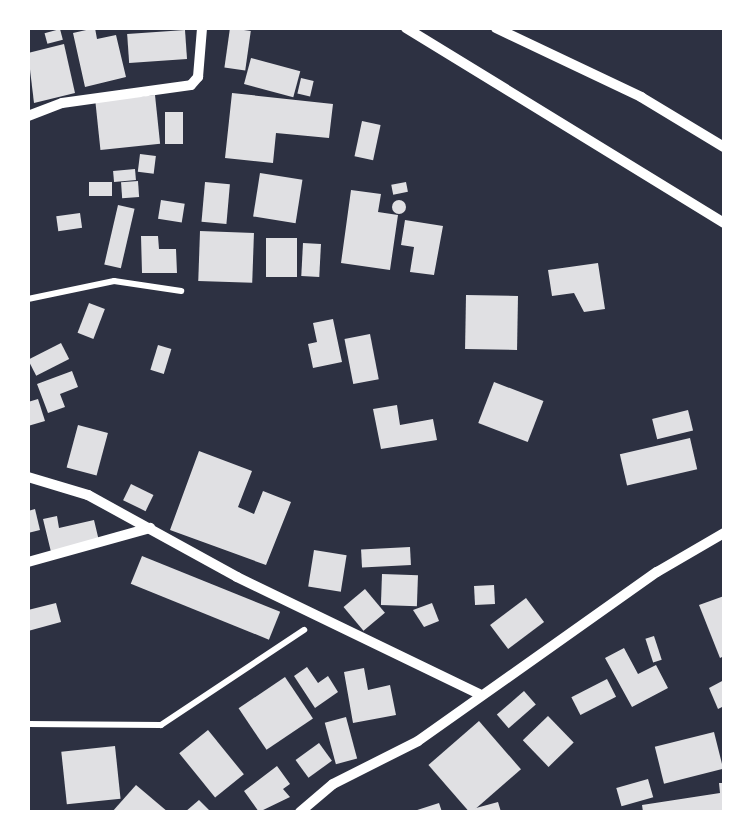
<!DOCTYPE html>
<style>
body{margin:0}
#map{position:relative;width:752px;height:840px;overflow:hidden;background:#2d3142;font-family:Ubuntu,sans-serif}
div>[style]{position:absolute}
.building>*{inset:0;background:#e0e0e3;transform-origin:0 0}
.round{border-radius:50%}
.path>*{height:6px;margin:-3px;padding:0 3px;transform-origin:3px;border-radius:3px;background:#fff}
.minor>*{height:10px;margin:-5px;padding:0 5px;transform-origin:5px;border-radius:5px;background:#fff}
span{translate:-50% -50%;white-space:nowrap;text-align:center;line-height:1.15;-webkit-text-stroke:10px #fff;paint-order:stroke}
.frame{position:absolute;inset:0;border:30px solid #fff;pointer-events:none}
</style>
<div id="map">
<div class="building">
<i style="clip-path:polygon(95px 28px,97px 39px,116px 35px,126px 77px,85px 87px,73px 33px)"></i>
<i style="left:230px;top:28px;width:21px;height:40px;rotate:8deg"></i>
<i style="left:60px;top:29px;width:11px;height:16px;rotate:75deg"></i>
<i style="left:185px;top:30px;width:29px;height:58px;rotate:86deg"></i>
<i style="clip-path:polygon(64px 44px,75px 93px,34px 103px,28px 53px)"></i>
<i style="left:251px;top:58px;width:51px;height:27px;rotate:15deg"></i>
<i style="left:301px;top:78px;width:13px;height:16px;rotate:13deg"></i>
<i style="clip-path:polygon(232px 93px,333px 104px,329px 138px,276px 133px,273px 163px,225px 158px)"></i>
<i style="left:155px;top:95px;width:49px;height:60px;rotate:84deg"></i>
<i style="left:183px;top:112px;width:32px;height:18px;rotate:90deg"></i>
<i style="left:362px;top:121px;width:19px;height:36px;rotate:12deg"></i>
<i style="left:140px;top:154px;width:16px;height:18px;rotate:7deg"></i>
<i style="left:135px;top:169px;width:11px;height:22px;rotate:85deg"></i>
<i style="left:260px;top:173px;width:43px;height:44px;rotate:9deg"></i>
<i style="left:138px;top:181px;width:16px;height:17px;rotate:86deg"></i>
<i style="left:89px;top:182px;width:23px;height:14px"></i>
<i style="left:205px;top:182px;width:25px;height:40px;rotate:5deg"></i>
<i style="left:406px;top:182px;width:10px;height:15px;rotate:79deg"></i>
<i style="clip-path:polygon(351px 190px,381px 194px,378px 212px,398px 215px,390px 270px,341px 263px)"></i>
<i style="left:161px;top:200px;width:24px;height:19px;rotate:9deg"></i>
<i class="round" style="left:392px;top:200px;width:14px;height:14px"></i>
<i style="left:118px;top:205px;width:17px;height:61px;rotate:13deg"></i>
<i style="left:80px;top:213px;width:15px;height:24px;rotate:82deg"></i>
<i style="clip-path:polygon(405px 220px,443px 226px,434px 275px,410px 272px,414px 247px,401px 245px)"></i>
<i style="left:200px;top:231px;width:54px;height:50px;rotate:2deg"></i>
<i style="clip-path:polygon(141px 236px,158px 236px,159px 249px,176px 249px,177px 273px,142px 273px)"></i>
<i style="left:266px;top:238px;width:31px;height:39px"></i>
<i style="left:303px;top:243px;width:18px;height:33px;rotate:3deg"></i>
<i style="clip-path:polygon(598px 263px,605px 309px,584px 312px,574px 293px,552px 296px,548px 270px)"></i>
<i style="left:466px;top:295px;width:52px;height:54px;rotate:1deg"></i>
<i style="left:89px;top:303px;width:17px;height:32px;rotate:21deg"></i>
<i style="clip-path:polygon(333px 319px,342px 362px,313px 368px,308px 344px,317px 342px,313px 323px)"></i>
<i style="left:370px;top:334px;width:46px;height:26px;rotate:79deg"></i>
<i style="left:61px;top:343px;width:18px;height:37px;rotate:63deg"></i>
<i style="left:158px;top:345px;width:14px;height:26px;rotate:17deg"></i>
<i style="clip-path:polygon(72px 371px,78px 387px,60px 394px,65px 407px,48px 413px,37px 384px)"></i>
<i style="left:494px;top:382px;width:53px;height:44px;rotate:21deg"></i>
<i style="clip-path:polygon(38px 399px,45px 421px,28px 426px,28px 402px)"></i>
<i style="clip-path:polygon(397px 405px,400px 425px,433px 419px,437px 440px,381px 449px,373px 409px)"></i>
<i style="left:688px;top:410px;width:21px;height:37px;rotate:76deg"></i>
<i style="left:78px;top:425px;width:31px;height:44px;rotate:15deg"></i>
<i style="left:690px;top:438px;width:32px;height:72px;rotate:77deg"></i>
<i style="clip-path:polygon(199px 451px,252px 471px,238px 507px,254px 514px,263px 491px,291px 502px,266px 565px,170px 530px)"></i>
<i style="left:131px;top:484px;width:25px;height:18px;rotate:26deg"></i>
<i style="clip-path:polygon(35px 509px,40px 530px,28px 533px,28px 511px)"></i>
<i style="clip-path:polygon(57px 516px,59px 528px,94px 520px,99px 541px,51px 552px,43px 519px)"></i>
<i style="left:410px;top:547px;width:18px;height:49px;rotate:87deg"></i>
<i style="left:314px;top:550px;width:33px;height:37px;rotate:9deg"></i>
<i style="left:142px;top:556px;width:149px;height:30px;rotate:22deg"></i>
<i style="left:382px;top:574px;width:36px;height:31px;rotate:2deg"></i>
<i style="left:494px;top:585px;width:19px;height:20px;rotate:87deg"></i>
<i style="left:365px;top:589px;width:31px;height:28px;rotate:50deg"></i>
<i style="clip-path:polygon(724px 596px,724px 656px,720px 658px,699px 605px)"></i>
<i style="left:526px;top:598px;width:30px;height:45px;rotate:53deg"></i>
<i style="clip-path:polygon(56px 603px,61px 622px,28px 631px,28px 610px)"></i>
<i style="clip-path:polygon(432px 603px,439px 621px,424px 627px,413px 610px)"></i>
<i style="left:654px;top:636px;width:25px;height:9px;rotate:72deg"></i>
<i style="clip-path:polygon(624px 648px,638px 674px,656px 665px,668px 688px,632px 707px,605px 658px)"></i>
<i style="clip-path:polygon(307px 667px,318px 683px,328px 676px,338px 692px,315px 708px,294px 676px)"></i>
<i style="clip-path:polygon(364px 668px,368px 690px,390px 685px,396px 715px,353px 723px,344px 672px)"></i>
<i style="left:285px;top:677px;width:50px;height:56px;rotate:56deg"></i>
<i style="left:607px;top:679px;width:20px;height:40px;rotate:63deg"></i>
<i style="clip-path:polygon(724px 680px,724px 706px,718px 709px,709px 688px)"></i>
<i style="left:524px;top:691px;width:18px;height:36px;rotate:49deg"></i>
<i style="left:548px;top:716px;width:37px;height:35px;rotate:46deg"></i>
<i style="left:346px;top:717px;width:43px;height:22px;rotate:75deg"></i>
<i style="left:479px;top:721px;width:64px;height:67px;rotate:49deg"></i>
<i style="left:208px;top:730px;width:57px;height:37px;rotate:51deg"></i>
<i style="left:714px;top:732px;width:38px;height:61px;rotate:76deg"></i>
<i style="left:319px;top:743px;width:22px;height:29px;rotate:54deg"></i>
<i style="left:115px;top:746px;width:53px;height:54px;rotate:84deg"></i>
<i style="clip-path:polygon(277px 766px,290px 784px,283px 789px,290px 797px,259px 812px,244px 791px)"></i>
<i style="left:648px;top:779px;width:19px;height:33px;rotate:74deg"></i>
<i style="clip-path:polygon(719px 783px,724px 783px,724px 812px,643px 812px,642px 805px,720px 793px)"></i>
<i style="clip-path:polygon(136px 785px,168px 812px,112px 812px)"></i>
<i style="clip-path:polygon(199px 800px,211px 812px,185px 812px)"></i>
<i style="clip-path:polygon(498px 802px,501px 812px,465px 812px,476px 808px)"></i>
<i style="clip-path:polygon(439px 803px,442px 812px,411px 812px)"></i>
</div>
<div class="path">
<i style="left:28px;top:299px;width:88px;rotate:-11.8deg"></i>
<i style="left:114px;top:281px;width:68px;rotate:8.5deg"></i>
<i style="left:28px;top:724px;width:133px;rotate:0.4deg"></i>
<i style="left:161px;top:725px;width:172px;rotate:-33.6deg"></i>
</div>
<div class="minor">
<i style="left:406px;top:28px;width:373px;rotate:31.5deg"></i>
<i style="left:496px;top:28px;width:161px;rotate:25.4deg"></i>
<i style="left:641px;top:97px;width:97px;rotate:31.1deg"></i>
<i style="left:28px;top:116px;width:36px;rotate:-21deg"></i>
<i style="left:62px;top:103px;width:130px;rotate:-7.9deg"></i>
<i style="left:191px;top:85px;width:11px;rotate:-49deg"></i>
<i style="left:198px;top:77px;width:49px;rotate:-85.3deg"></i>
<i style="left:28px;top:477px;width:63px;rotate:16.7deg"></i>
<i style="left:88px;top:495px;width:170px;rotate:28.8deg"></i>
<i style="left:237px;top:577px;width:269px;rotate:25.8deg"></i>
<i style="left:28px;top:562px;width:127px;rotate:-15.6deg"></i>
<i style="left:300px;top:812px;width:43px;rotate:-40.3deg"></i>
<i style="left:333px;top:784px;width:95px;rotate:-26.8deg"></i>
<i style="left:418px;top:741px;width:293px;rotate:-35.3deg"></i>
<i style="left:657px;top:572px;width:78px;rotate:-30.2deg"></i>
</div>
<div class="frame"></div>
</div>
